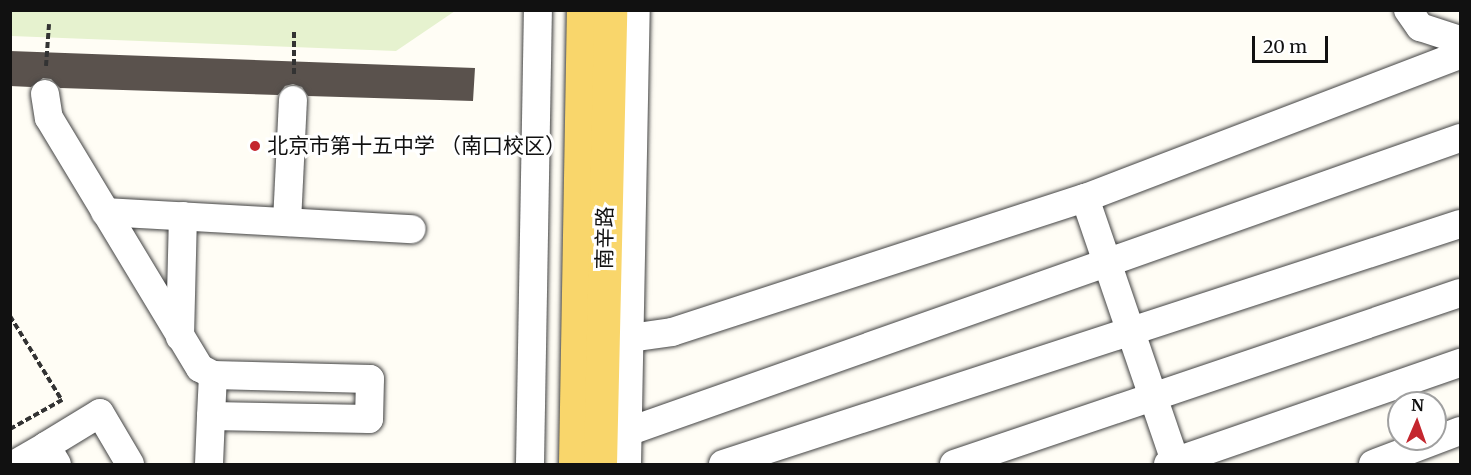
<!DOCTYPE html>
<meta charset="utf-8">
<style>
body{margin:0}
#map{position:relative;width:1471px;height:475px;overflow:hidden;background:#fffdf5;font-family:Merriweather,"Noto Sans SC",serif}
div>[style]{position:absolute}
.pitch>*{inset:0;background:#e6f2cf}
.building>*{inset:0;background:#5a524d}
.path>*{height:4px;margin-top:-2px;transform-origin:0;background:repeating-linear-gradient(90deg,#333 0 6px,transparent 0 9px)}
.roads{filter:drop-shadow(0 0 2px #444) drop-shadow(0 0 2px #444)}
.minor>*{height:28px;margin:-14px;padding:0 14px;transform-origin:14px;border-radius:14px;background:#fff}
.major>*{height:33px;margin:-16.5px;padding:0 16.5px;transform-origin:16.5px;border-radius:16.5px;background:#f9d66b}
.dots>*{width:16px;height:16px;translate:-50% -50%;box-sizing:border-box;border:3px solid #fff;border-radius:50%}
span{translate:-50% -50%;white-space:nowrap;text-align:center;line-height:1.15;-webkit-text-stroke:6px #fff;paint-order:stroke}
.poi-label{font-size:21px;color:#111}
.left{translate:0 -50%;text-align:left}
.street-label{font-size:21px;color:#111}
.frame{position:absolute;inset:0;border:12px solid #111;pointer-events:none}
.north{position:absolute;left:1387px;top:391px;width:60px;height:60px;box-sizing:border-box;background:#fff;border:2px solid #a0a0a0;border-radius:50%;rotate:2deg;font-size:16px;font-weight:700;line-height:24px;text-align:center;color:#111}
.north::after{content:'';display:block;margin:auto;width:21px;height:27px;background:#c4262e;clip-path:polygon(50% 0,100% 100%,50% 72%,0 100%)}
.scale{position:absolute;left:1252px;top:36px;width:76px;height:27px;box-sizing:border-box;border:3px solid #111;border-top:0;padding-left:8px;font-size:18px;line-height:21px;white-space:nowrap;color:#111;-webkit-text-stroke:4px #fff;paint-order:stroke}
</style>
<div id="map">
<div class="pitch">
<i style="clip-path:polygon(11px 10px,455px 10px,455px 11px,396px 51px,11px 36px)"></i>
</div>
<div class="building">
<i style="clip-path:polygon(10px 51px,475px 68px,473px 101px,308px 96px,302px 87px,293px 84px,285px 86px,278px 95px,60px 88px,51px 79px,43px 78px,31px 87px,10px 86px)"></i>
</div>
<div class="path">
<i style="left:46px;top:66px;width:42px;rotate:-85.9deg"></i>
<i style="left:294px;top:74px;width:45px;rotate:-90deg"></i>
<i style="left:10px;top:316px;width:97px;rotate:58.4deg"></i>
<i style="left:10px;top:429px;width:60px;rotate:-29.1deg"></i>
</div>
<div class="roads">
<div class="minor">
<i style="left:1408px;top:10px;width:21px;rotate:55deg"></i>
<i style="left:1420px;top:27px;width:42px;rotate:18deg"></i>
<i style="left:45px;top:94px;width:24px;rotate:81deg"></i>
<i style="left:49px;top:118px;width:292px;rotate:58.9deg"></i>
<i style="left:200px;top:368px;width:15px;rotate:28deg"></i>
<i style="left:1085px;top:198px;width:281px;rotate:71.1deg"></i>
<i style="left:105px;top:212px;width:307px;rotate:3.2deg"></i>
<i style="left:287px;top:222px;width:122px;rotate:-87.2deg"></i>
<i style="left:180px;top:337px;width:121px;rotate:-88.6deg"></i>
<i style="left:630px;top:338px;width:42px;rotate:-8.1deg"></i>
<i style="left:672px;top:332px;width:434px;rotate:-18deg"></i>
<i style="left:1085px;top:198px;width:401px;rotate:-20.9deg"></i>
<i style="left:627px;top:432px;width:883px;rotate:-19.44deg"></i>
<i style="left:46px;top:446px;width:63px;rotate:-31.4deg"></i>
<i style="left:100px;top:413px;width:59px;rotate:59.5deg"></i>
<i style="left:15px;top:464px;width:36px;rotate:-30deg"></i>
<i style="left:46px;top:446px;width:21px;rotate:59deg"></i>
<i style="left:209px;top:464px;width:48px;rotate:-87.6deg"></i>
<i style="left:211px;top:416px;width:41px;rotate:-87.2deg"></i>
<i style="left:213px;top:375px;width:157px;rotate:1.5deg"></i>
<i style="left:370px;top:379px;width:40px;rotate:91.4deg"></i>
<i style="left:369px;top:419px;width:158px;rotate:-178.9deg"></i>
<i style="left:530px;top:464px;width:454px;rotate:-89deg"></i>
<i style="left:627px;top:464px;width:454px;rotate:-88.9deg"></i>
<i style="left:723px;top:464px;width:775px;rotate:-18.04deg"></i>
<i style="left:954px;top:464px;width:534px;rotate:-18.67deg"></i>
<i style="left:1168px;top:464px;width:309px;rotate:-19.1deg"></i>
<i style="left:1373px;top:464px;width:93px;rotate:-20.8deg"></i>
</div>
<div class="major">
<i style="left:575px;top:464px;width:454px;rotate:-89deg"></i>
<i style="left:600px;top:464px;width:454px;rotate:-88.7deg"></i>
</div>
</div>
<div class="dots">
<i style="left:255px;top:146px;background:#c4262e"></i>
</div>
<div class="poi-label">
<span class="left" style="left:267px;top:146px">北京市第十五中学 （南口校区）</span>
</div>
<div class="street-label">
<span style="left:605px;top:238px;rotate:-89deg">南辛路</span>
</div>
<div class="frame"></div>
<div class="north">N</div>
<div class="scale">20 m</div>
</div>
